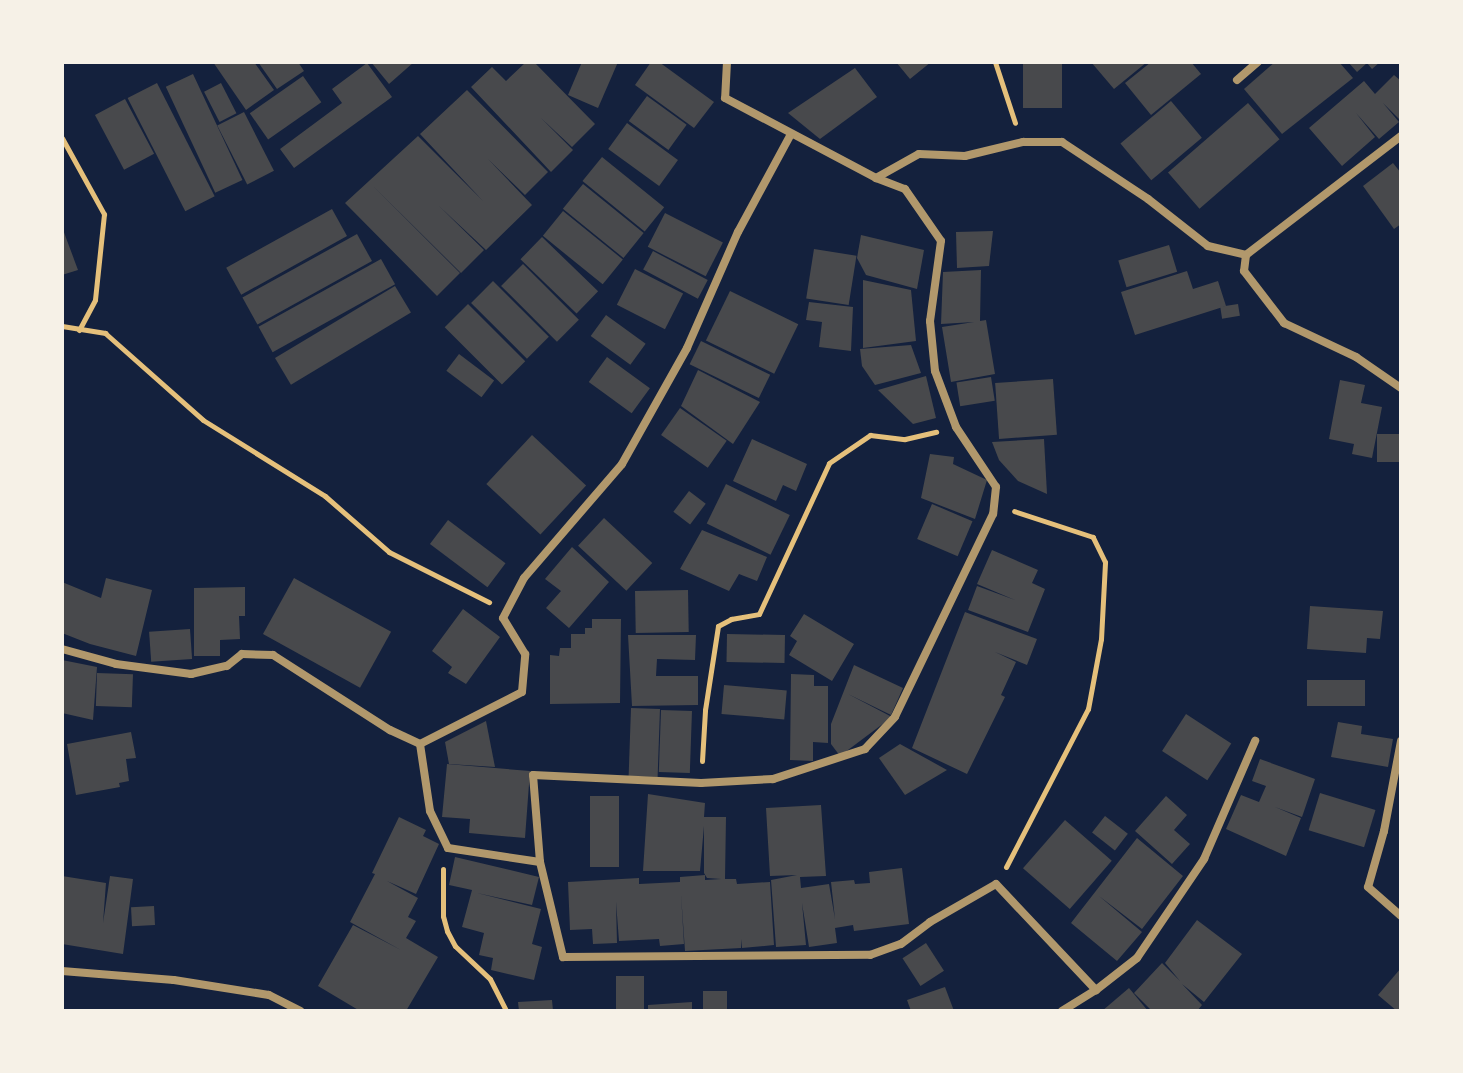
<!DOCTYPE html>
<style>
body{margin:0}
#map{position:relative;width:1463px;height:1073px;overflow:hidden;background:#14213d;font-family:Quicksand,sans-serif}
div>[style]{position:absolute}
.building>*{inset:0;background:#48494c;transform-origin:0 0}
.path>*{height:5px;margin:-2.5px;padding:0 2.5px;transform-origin:2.5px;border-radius:2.5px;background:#e5c07b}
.minor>*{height:8px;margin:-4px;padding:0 4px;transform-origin:4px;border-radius:4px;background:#b1986c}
span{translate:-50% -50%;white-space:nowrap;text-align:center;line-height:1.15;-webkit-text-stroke:8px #f6f1e7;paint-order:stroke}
.frame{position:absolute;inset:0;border:64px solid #f6f1e7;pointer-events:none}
</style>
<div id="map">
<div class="building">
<i style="clip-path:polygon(213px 62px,254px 62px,274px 90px,246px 110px)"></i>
<i style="clip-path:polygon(258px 62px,298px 62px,304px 71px,277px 89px)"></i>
<i style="clip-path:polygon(371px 62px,414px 62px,389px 84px)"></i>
<i style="clip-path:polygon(526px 62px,534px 62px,595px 124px,572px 147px,541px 118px,573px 150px,551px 172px,471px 87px,492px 67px,506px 81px)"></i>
<i style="clip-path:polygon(582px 62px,618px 62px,598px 108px,568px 95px)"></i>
<i style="clip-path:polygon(651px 62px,659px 62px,714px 102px,694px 128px,635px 85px)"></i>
<i style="clip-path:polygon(896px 62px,931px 62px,910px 79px)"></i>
<i style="left:1023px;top:62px;width:39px;height:46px"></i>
<i style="clip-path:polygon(1091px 62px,1147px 62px,1114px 89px)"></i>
<i style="clip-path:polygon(1151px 62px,1191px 62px,1201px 74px,1151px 115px,1125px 83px)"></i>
<i style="clip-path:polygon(1275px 62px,1339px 62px,1353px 78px,1282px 134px,1244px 89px)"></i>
<i style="clip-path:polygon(1348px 62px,1380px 62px,1372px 69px,1367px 63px,1357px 72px)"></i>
<i style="clip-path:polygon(367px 63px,392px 97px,294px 168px,280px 149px,342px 103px,332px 89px)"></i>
<i style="clip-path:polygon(855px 68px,877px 97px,820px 139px,788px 113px)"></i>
<i style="left:193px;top:74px;width:117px;height:30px;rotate:65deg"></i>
<i style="clip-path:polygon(1394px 75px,1401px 81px,1401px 121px,1383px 103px,1399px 122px,1379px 139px,1356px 113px,1375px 137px,1342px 166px,1309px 128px,1364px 81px,1375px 94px)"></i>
<i style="left:303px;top:76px;width:32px;height:65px;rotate:55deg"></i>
<i style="left:157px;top:83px;width:127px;height:33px;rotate:63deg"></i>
<i style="left:221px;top:83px;width:34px;height:19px;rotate:63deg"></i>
<i style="clip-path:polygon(467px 90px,548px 172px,525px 195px,488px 159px,532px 205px,486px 250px,439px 206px,484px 250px,461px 273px,373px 186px,460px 273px,437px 296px,345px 203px,418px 136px,483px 201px,420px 134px)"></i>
<i style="left:647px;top:96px;width:49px;height:31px;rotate:36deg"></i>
<i style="left:125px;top:99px;width:62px;height:34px;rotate:62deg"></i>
<i style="left:1171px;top:101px;width:48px;height:66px;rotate:50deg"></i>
<i style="left:1248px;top:103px;width:48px;height:106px;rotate:49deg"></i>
<i style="left:244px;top:112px;width:66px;height:30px;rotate:63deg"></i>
<i style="left:627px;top:123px;width:63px;height:32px;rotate:36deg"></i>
<i style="left:602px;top:157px;width:80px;height:31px;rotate:39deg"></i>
<i style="clip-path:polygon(1393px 163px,1401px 173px,1401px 224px,1394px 229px,1363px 186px)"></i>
<i style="left:583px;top:184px;width:78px;height:32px;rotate:39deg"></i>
<i style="left:332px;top:209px;width:31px;height:121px;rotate:61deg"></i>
<i style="left:563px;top:211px;width:77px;height:32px;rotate:39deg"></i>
<i style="left:665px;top:213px;width:65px;height:38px;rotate:27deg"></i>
<i style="clip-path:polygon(62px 227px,78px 270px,62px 275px)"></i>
<i style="clip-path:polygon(993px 231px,989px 266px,957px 268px,956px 232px)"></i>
<i style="left:357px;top:234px;width:31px;height:131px;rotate:61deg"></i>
<i style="clip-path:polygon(861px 235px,924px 250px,917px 289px,866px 275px,857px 258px)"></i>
<i style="left:542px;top:237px;width:78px;height:31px;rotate:44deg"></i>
<i style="left:1169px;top:245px;width:28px;height:53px;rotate:73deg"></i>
<i style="left:814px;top:249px;width:43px;height:50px;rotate:9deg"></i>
<i style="left:653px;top:251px;width:62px;height:21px;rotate:28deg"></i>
<i style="left:381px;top:259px;width:29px;height:140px;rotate:61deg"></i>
<i style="left:523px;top:264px;width:79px;height:31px;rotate:45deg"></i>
<i style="left:635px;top:269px;width:54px;height:40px;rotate:27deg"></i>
<i style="clip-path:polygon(981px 270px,980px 321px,986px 320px,995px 374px,951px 382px,942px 327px,974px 322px,941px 324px,943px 272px)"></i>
<i style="clip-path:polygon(1187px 271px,1193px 289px,1218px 281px,1226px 306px,1135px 335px,1121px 292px)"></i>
<i style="clip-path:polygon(863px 280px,911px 290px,916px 341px,863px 348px)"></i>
<i style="left:493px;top:281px;width:79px;height:31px;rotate:45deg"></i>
<i style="left:395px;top:286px;width:31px;height:140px;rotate:59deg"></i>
<i style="left:730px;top:291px;width:76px;height:55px;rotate:26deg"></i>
<i style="clip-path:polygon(809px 302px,853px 307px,851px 351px,819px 347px,822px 322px,806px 320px)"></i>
<i style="left:468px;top:304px;width:81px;height:33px;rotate:45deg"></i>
<i style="left:1238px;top:304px;width:12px;height:18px;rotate:81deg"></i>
<i style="left:606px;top:315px;width:49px;height:26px;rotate:36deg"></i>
<i style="left:701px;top:341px;width:77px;height:26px;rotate:26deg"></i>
<i style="clip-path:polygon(911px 345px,921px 373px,875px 385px,862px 366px,860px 349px)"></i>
<i style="left:459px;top:354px;width:44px;height:21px;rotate:37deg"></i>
<i style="left:607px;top:357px;width:53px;height:31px;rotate:36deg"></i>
<i style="clip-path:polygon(698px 370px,760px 402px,733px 444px,681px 406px)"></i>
<i style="clip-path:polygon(926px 376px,936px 418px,913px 424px,878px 390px)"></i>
<i style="left:991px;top:377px;width:24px;height:35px;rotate:81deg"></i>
<i style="left:1053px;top:379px;width:56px;height:58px;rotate:86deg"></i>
<i style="clip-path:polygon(1340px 380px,1365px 385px,1361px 403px,1382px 407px,1372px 458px,1352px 454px,1354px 444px,1329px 439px)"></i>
<i style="left:680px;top:408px;width:57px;height:33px;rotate:35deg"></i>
<i style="left:1377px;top:434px;width:24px;height:28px"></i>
<i style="left:532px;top:435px;width:74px;height:67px;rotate:43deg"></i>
<i style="clip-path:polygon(752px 439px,807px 464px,796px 491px,783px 485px,776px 501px,733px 481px)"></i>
<i style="clip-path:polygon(1044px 439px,1047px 494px,1018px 481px,999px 460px,992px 442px)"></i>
<i style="clip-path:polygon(930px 454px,954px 457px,953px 464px,987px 480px,975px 519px,921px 498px)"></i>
<i style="left:726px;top:484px;width:71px;height:44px;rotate:26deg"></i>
<i style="left:689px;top:491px;width:21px;height:26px;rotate:37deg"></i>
<i style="left:932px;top:504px;width:44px;height:38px;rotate:23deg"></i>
<i style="left:604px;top:518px;width:66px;height:38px;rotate:43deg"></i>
<i style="left:448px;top:520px;width:72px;height:30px;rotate:37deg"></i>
<i style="clip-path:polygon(702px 530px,767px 557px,757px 581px,739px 574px,729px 591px,680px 569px)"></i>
<i style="clip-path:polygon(572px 547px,609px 582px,569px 628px,546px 608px,561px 591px,545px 579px)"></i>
<i style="clip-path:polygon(992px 550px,1038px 570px,1032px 583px,1045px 589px,1028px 632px,968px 610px,977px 586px,1015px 600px,977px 584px)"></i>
<i style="clip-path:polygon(106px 578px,152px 590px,136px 656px,90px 644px,62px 633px,62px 582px,101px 598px)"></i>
<i style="left:294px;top:578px;width:111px;height:64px;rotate:29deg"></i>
<i style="clip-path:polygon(245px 587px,245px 616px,239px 616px,240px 639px,220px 640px,220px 656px,194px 656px,194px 588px)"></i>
<i style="left:688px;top:590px;width:42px;height:53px;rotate:89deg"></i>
<i style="clip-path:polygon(1310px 606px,1383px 611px,1380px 639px,1367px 638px,1366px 653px,1307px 649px)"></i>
<i style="clip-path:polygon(463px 609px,500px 637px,466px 684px,448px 673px,452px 667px,432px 651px)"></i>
<i style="clip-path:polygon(965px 612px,1037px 639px,1027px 665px,995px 652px,1016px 662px,1001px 695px,1005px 697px,967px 774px,912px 748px)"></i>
<i style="clip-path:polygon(804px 614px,854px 644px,832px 681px,789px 655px,797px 641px,790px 636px)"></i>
<i style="clip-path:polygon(592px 619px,621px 619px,620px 703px,550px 704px,550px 655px,559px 656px,560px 648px,571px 648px,571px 634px,585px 634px,585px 628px,592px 628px)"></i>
<i style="left:190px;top:629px;width:30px;height:41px;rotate:86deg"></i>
<i style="left:727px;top:634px;width:58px;height:28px;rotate:1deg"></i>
<i style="clip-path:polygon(628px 635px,696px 635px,695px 660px,657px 659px,656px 676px,698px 676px,698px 705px,632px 706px)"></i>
<i style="clip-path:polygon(62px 660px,97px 667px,93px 720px,62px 713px)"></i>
<i style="clip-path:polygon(854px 665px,903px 688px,891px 715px,848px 694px,892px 717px,840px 756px,831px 744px,831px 724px)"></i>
<i style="left:97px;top:673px;width:36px;height:33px;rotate:2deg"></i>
<i style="clip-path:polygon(791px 674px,814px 675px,814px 686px,828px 686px,828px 743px,813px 742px,813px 761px,790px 760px)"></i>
<i style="left:1307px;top:680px;width:58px;height:26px"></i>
<i style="left:724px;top:685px;width:63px;height:29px;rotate:5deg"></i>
<i style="left:631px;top:708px;width:29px;height:68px;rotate:2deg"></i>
<i style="left:661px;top:710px;width:31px;height:62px;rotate:2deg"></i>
<i style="left:1186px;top:714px;width:54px;height:44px;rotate:33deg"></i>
<i style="clip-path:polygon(486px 721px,495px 767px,449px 764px,445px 742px)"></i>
<i style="clip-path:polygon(1338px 722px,1362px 726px,1361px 734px,1393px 739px,1388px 767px,1331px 757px)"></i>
<i style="clip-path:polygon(131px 732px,136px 758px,126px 759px,129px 781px,119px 783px,120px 787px,76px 795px,67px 744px)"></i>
<i style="clip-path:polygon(900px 744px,947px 770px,905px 795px,879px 758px)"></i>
<i style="clip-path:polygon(1260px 759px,1315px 779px,1302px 817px,1275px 807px,1301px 818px,1286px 856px,1226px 829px,1241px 795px,1259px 802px,1266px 786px,1252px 781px)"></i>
<i style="clip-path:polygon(447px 764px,530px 771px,525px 838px,469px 833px,470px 819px,442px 817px)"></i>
<i style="left:1320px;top:793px;width:58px;height:39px;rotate:17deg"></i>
<i style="clip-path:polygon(648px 794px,705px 803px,704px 817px,726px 817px,725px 879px,736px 879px,737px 884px,770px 882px,774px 945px,742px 948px,741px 939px,741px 948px,685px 951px,681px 894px,684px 944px,660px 946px,659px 939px,619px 941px,616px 902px,617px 943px,593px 944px,592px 929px,570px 930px,568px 882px,639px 878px,639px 884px,680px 882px,680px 877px,705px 875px,705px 880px,721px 879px,707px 878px,704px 873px,704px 826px,700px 871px,643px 871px)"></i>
<i style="left:590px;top:796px;width:29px;height:71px"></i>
<i style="clip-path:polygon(1166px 796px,1187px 815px,1174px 830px,1190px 844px,1172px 864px,1135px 831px)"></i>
<i style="clip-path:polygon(821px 805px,826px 876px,800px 877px,801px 888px,829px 884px,835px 919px,831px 882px,854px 880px,855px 884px,870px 883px,869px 872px,902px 868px,909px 924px,854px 931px,853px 925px,835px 928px,837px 943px,809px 947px,802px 903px,806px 945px,776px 947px,771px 880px,797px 875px,770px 876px,766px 808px)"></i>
<i style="left:1105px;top:816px;width:29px;height:21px;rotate:38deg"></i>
<i style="clip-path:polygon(399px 817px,426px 830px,423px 836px,439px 844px,416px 894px,387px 881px,418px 898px,408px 917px,416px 921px,406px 938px,438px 957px,406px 1011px,360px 1011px,318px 986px,353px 925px,401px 950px,350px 922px,375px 874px,372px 873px)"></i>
<i style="left:1065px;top:820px;width:62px;height:64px;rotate:41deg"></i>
<i style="clip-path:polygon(1137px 838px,1183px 876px,1142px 929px,1099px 896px,1142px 932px,1117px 961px,1071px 923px)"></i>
<i style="clip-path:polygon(455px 857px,539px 877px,532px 905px,477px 893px,541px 909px,532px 944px,542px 947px,534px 980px,491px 970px,493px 958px,479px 955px,484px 933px,462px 927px,472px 890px,449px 885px)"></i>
<i style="clip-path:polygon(62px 876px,106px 883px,103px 923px,110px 876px,133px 879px,123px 954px,62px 944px)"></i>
<i style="left:154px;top:906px;width:19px;height:23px;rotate:87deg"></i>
<i style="clip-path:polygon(1197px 920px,1242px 954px,1204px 1002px,1182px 984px,1202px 1005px,1197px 1011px,1152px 1011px,1134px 993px,1162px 963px,1180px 981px,1165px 963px)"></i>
<i style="left:926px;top:943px;width:33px;height:28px;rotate:57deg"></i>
<i style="clip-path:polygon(1401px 968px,1401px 1011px,1397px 1011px,1378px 995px)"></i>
<i style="left:644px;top:976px;width:35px;height:28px;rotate:90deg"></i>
<i style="clip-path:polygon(945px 987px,954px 1011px,911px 1011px,907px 1000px)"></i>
<i style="clip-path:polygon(1129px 988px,1148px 1011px,1102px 1011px)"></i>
<i style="left:727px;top:991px;width:20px;height:24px;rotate:90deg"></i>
<i style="clip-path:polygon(552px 1000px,553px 1011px,519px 1011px,518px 1002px)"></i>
<i style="clip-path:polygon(692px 1002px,692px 1011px,648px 1011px,648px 1005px)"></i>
</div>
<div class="path">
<i style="left:995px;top:62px;width:64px;rotate:71.8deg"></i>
<i style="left:62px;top:138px;width:87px;rotate:61.1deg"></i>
<i style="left:104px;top:214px;width:86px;rotate:96deg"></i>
<i style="left:95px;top:300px;width:34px;rotate:118deg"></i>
<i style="left:62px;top:326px;width:44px;rotate:9.2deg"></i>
<i style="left:105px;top:333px;width:131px;rotate:41.6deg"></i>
<i style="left:203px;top:420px;width:144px;rotate:31.9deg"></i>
<i style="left:325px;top:496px;width:85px;rotate:41.2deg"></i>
<i style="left:389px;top:552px;width:112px;rotate:26.6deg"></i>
<i style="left:702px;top:761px;width:51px;rotate:-86.6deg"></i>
<i style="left:705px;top:710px;width:85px;rotate:-81.2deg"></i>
<i style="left:718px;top:626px;width:15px;rotate:-28deg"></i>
<i style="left:731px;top:619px;width:28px;rotate:-10deg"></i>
<i style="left:759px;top:614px;width:166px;rotate:-65.1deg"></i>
<i style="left:829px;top:463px;width:50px;rotate:-34.3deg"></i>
<i style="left:870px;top:435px;width:35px;rotate:7deg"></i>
<i style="left:905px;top:439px;width:32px;rotate:-13deg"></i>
<i style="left:1006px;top:867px;width:178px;rotate:-62.6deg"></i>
<i style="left:1088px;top:709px;width:71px;rotate:-79.5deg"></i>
<i style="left:1101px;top:639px;width:77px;rotate:-87deg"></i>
<i style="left:1105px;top:562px;width:28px;rotate:-116deg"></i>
<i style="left:1093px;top:537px;width:83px;rotate:-161.8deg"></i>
<i style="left:443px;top:869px;width:47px;rotate:90deg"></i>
<i style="left:443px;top:916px;width:16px;rotate:75deg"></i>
<i style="left:447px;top:931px;width:17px;rotate:62deg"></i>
<i style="left:455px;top:946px;width:48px;rotate:43.3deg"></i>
<i style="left:490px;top:979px;width:36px;rotate:63deg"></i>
</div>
<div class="minor">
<i style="left:727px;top:62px;width:36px;rotate:93deg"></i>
<i style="left:725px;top:98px;width:171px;rotate:27.9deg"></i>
<i style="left:876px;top:178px;width:31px;rotate:21deg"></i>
<i style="left:905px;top:189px;width:63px;rotate:55.3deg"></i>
<i style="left:941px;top:241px;width:81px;rotate:97.8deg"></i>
<i style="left:930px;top:321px;width:50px;rotate:84.3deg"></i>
<i style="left:935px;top:371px;width:60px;rotate:69.4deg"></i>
<i style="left:956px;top:427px;width:72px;rotate:56.3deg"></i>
<i style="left:996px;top:487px;width:27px;rotate:96deg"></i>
<i style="left:993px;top:514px;width:225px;rotate:115.8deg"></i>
<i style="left:895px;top:717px;width:44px;rotate:133.2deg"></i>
<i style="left:865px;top:749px;width:97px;rotate:161.9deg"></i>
<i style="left:773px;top:779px;width:72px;rotate:176.8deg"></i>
<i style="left:701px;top:783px;width:168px;rotate:-177.3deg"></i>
<i style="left:533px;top:775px;width:87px;rotate:85.4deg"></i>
<i style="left:540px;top:862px;width:98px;rotate:76.4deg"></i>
<i style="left:563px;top:957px;width:307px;rotate:-0.4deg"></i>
<i style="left:870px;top:955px;width:33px;rotate:-20deg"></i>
<i style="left:901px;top:944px;width:36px;rotate:-37deg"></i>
<i style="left:930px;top:922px;width:76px;rotate:-29.9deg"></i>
<i style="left:996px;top:884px;width:146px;rotate:46.7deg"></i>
<i style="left:1096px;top:990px;width:52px;rotate:-38deg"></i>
<i style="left:1137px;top:958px;width:120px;rotate:-55.9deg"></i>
<i style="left:1204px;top:859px;width:129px;rotate:-66.6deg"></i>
<i style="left:1237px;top:80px;width:28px;rotate:-41deg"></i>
<i style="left:1401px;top:136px;width:195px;rotate:142.5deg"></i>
<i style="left:1246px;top:255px;width:16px;rotate:97deg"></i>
<i style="left:1244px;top:271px;width:66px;rotate:52.4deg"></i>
<i style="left:1284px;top:323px;width:80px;rotate:25.3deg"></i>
<i style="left:1356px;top:357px;width:55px;rotate:34.6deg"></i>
<i style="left:876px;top:178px;width:49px;rotate:-29.2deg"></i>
<i style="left:919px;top:154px;width:46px;rotate:2.5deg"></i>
<i style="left:965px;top:156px;width:60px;rotate:-13.6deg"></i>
<i style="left:1023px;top:142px;width:39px"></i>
<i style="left:1062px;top:142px;width:103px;rotate:33.5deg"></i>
<i style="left:1148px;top:199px;width:76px;rotate:38.1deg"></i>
<i style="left:1208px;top:246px;width:39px;rotate:13deg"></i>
<i style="left:62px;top:649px;width:56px;rotate:15.5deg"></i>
<i style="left:116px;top:664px;width:76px;rotate:7.6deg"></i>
<i style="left:191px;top:674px;width:37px;rotate:-13deg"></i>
<i style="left:227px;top:666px;width:19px;rotate:-39deg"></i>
<i style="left:242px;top:654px;width:31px;rotate:2deg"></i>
<i style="left:273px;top:655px;width:139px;rotate:32.7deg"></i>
<i style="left:390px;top:730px;width:33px;rotate:25deg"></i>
<i style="left:420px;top:744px;width:114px;rotate:-27deg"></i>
<i style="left:522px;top:692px;width:38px;rotate:-85deg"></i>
<i style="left:525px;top:654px;width:42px;rotate:-121.4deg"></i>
<i style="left:503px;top:618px;width:45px;rotate:-62.3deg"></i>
<i style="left:524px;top:578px;width:150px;rotate:-49.3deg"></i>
<i style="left:622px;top:464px;width:133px;rotate:-60.7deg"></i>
<i style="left:687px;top:348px;width:127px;rotate:-66.3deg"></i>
<i style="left:738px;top:232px;width:111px;rotate:-61.6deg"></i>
<i style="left:1401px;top:741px;width:92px;rotate:100.7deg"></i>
<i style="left:1384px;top:831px;width:58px;rotate:105.9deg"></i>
<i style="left:1368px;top:887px;width:44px;rotate:41.3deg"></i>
<i style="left:420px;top:744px;width:68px;rotate:81.5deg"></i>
<i style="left:430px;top:811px;width:41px;rotate:64.1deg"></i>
<i style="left:448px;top:848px;width:93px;rotate:8.7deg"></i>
<i style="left:62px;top:971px;width:112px;rotate:4.6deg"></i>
<i style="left:174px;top:980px;width:96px;rotate:9deg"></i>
<i style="left:269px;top:995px;width:35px;rotate:27deg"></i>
<i style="left:1062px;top:1011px;width:40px;rotate:-32deg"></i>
</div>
<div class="frame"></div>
</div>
